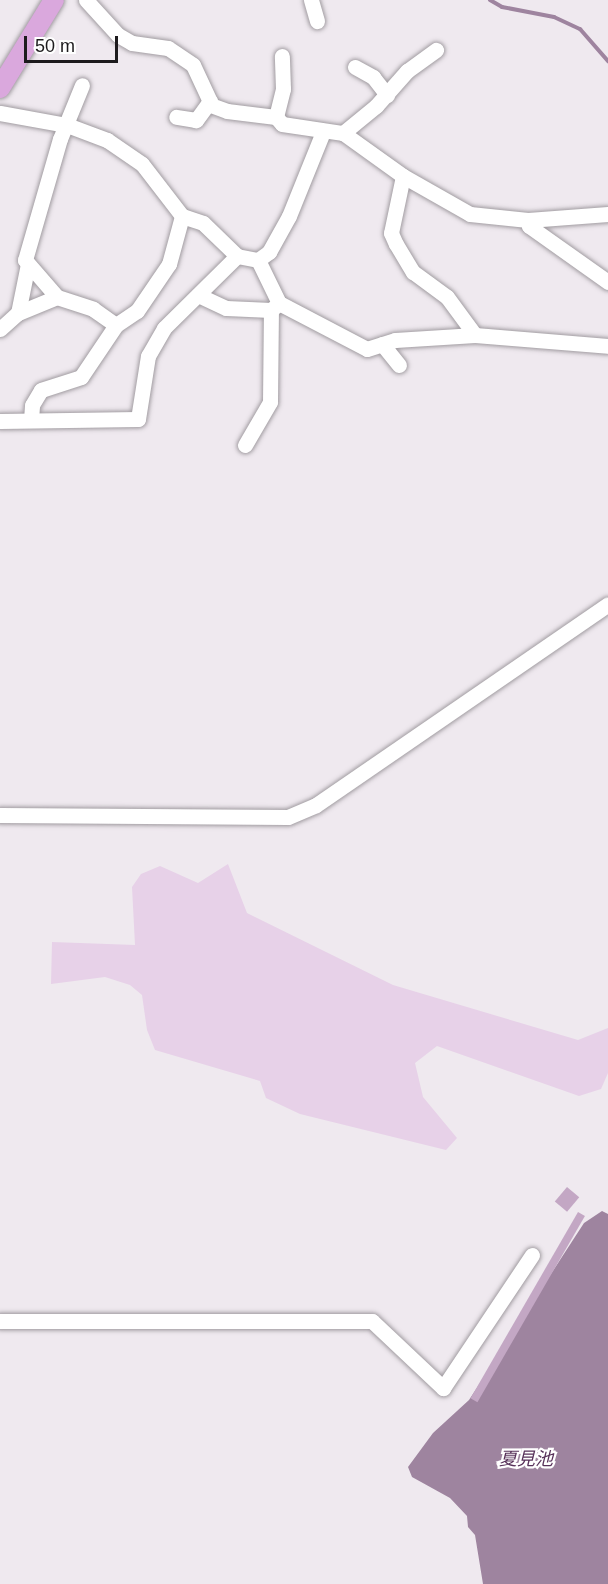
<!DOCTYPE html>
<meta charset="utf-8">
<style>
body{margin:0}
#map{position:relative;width:608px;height:1584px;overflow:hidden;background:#efe9ef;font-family:Arial,"Noto Sans JP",sans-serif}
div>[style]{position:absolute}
.green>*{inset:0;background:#e7d1e8}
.water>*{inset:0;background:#9e849f}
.stream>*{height:4px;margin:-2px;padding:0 2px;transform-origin:2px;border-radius:2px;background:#9e849f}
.building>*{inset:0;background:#c3a7c4;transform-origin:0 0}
.roads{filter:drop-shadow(0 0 2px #a19ca1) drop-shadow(0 0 2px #a19ca1)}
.minor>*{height:15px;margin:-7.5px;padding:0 7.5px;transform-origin:7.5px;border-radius:7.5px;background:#fff}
.major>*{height:20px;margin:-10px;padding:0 10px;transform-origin:10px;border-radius:10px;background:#daa8dd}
span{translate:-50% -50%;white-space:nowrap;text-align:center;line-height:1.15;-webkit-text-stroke:4.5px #fff;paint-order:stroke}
.water-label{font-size:18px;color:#58325a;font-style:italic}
.scale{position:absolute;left:24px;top:36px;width:94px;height:27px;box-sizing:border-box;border:3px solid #1d1b1d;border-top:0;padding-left:8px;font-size:18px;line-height:21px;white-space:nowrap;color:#1d1b1d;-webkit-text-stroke:4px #fff;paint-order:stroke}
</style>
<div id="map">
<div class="green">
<i style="clip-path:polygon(228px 864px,247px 913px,393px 985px,578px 1040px,608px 1028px,608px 1073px,601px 1089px,579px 1096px,437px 1046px,415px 1063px,423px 1097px,457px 1138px,446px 1150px,300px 1114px,266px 1098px,260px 1081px,155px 1050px,147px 1030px,142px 995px,130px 985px,105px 977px,51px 984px,52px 942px,135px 945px,132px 887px,141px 874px,160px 866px,198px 883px)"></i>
</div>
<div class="water">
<i style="clip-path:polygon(602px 1211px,608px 1214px,608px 1584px,483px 1584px,475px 1535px,468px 1527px,467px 1516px,450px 1498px,412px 1477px,408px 1467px,433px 1433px,469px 1400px,584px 1223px)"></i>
</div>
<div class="stream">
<i style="left:490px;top:0;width:14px;rotate:30deg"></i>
<i style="left:502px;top:7px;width:53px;rotate:10.9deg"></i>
<i style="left:554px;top:17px;width:29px;rotate:25deg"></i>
<i style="left:580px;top:29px;width:43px;rotate:48.8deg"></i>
</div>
<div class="building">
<i style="left:567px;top:1187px;width:16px;height:19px;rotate:40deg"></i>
<i style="left:578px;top:1212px;width:8px;height:215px;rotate:30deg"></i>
</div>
<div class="roads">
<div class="minor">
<i style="left:86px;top:0;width:47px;rotate:47.6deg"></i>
<i style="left:118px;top:35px;width:16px;rotate:30deg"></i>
<i style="left:132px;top:43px;width:36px;rotate:8deg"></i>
<i style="left:168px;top:48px;width:30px;rotate:34deg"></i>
<i style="left:193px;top:65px;width:40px;rotate:65deg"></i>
<i style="left:210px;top:101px;width:24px;rotate:126deg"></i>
<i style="left:196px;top:120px;width:20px;rotate:-171deg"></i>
<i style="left:311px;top:0;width:22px;rotate:74deg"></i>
<i style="left:355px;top:67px;width:21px;rotate:29deg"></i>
<i style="left:373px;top:77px;width:23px;rotate:52deg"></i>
<i style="left:208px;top:104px;width:20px;rotate:20deg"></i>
<i style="left:227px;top:111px;width:49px;rotate:7deg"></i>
<i style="left:276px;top:117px;width:9px;rotate:49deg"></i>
<i style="left:282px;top:124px;width:62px;rotate:8.4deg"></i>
<i style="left:343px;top:133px;width:74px;rotate:35.6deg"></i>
<i style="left:403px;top:176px;width:77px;rotate:29.6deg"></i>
<i style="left:470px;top:214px;width:58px;rotate:5.9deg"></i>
<i style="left:528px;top:220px;width:80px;rotate:-4.3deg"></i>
<i style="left:0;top:113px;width:68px;rotate:10.2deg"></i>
<i style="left:67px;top:125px;width:43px;rotate:20.6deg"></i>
<i style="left:107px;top:140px;width:42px;rotate:34.4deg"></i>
<i style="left:142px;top:164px;width:66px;rotate:52.4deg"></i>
<i style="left:182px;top:216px;width:22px;rotate:18deg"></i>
<i style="left:203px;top:223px;width:47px;rotate:44.1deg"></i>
<i style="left:237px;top:256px;width:21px;rotate:11deg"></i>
<i style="left:258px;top:260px;width:48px;rotate:64deg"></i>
<i style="left:279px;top:303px;width:99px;rotate:27.6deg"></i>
<i style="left:367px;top:349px;width:29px;rotate:-18deg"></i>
<i style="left:395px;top:340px;width:80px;rotate:-3.6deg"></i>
<i style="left:475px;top:335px;width:133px;rotate:4.7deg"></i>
<i style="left:276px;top:117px;width:29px;rotate:-76deg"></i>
<i style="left:283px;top:89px;width:33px;rotate:-92deg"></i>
<i style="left:343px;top:133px;width:43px;rotate:-39.3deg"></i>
<i style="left:376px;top:106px;width:47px;rotate:-48.5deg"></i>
<i style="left:407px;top:71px;width:36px;rotate:-36deg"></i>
<i style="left:403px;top:176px;width:58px;rotate:101.9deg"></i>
<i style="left:391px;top:233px;width:12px;rotate:66deg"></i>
<i style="left:396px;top:244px;width:33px;rotate:59deg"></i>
<i style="left:413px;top:272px;width:42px;rotate:36.3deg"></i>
<i style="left:447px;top:297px;width:47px;rotate:53.6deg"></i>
<i style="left:528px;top:220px;width:6px;rotate:81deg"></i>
<i style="left:529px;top:226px;width:97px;rotate:35.3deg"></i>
<i style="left:258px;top:260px;width:14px;rotate:-36deg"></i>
<i style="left:269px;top:252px;width:41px;rotate:-60.9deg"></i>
<i style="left:289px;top:216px;width:91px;rotate:-68deg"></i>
<i style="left:198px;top:295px;width:31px;rotate:25deg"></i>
<i style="left:226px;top:308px;width:45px;rotate:2.5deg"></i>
<i style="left:271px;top:310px;width:8px;rotate:-40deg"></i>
<i style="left:57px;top:297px;width:49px;rotate:-130.9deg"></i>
<i style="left:25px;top:260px;width:126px;rotate:-73.9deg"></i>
<i style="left:60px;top:139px;width:58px;rotate:-67.8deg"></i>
<i style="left:18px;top:313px;width:42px;rotate:-22.3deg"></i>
<i style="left:57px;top:297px;width:38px;rotate:18deg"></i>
<i style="left:93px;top:309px;width:28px;rotate:35deg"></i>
<i style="left:0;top:329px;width:24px;rotate:-42deg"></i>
<i style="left:18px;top:313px;width:50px;rotate:-78.5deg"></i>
<i style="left:382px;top:344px;width:27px;rotate:51deg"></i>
<i style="left:31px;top:420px;width:15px;rotate:-86deg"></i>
<i style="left:32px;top:405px;width:17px;rotate:-59deg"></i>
<i style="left:41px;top:390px;width:42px;rotate:-18deg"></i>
<i style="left:81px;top:377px;width:63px;rotate:-56.1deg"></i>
<i style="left:116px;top:325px;width:25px;rotate:-34deg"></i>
<i style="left:137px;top:311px;width:57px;rotate:-55.8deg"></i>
<i style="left:169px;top:264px;width:50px;rotate:-74.8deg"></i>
<i style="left:0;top:421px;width:138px;rotate:-0.8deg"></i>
<i style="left:138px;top:419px;width:64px;rotate:-81deg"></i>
<i style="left:148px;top:356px;width:32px;rotate:-60deg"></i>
<i style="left:164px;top:328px;width:103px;rotate:-44.6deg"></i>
<i style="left:245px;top:445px;width:50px;rotate:-59.8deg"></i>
<i style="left:270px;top:402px;width:92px;rotate:-89.4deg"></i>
<i style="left:0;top:815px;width:288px;rotate:0.4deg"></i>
<i style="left:288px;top:817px;width:30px;rotate:-23deg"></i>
<i style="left:316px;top:805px;width:354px;rotate:-34.5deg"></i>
<i style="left:0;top:1321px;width:372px"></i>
<i style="left:372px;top:1321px;width:98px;rotate:43.3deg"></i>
<i style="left:443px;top:1388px;width:160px;rotate:-56.2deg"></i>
</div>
<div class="major">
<i style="left:0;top:88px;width:103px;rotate:-58.5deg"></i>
</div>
</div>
<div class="water-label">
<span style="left:526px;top:1459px">夏見池</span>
</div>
<div class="scale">50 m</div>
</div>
